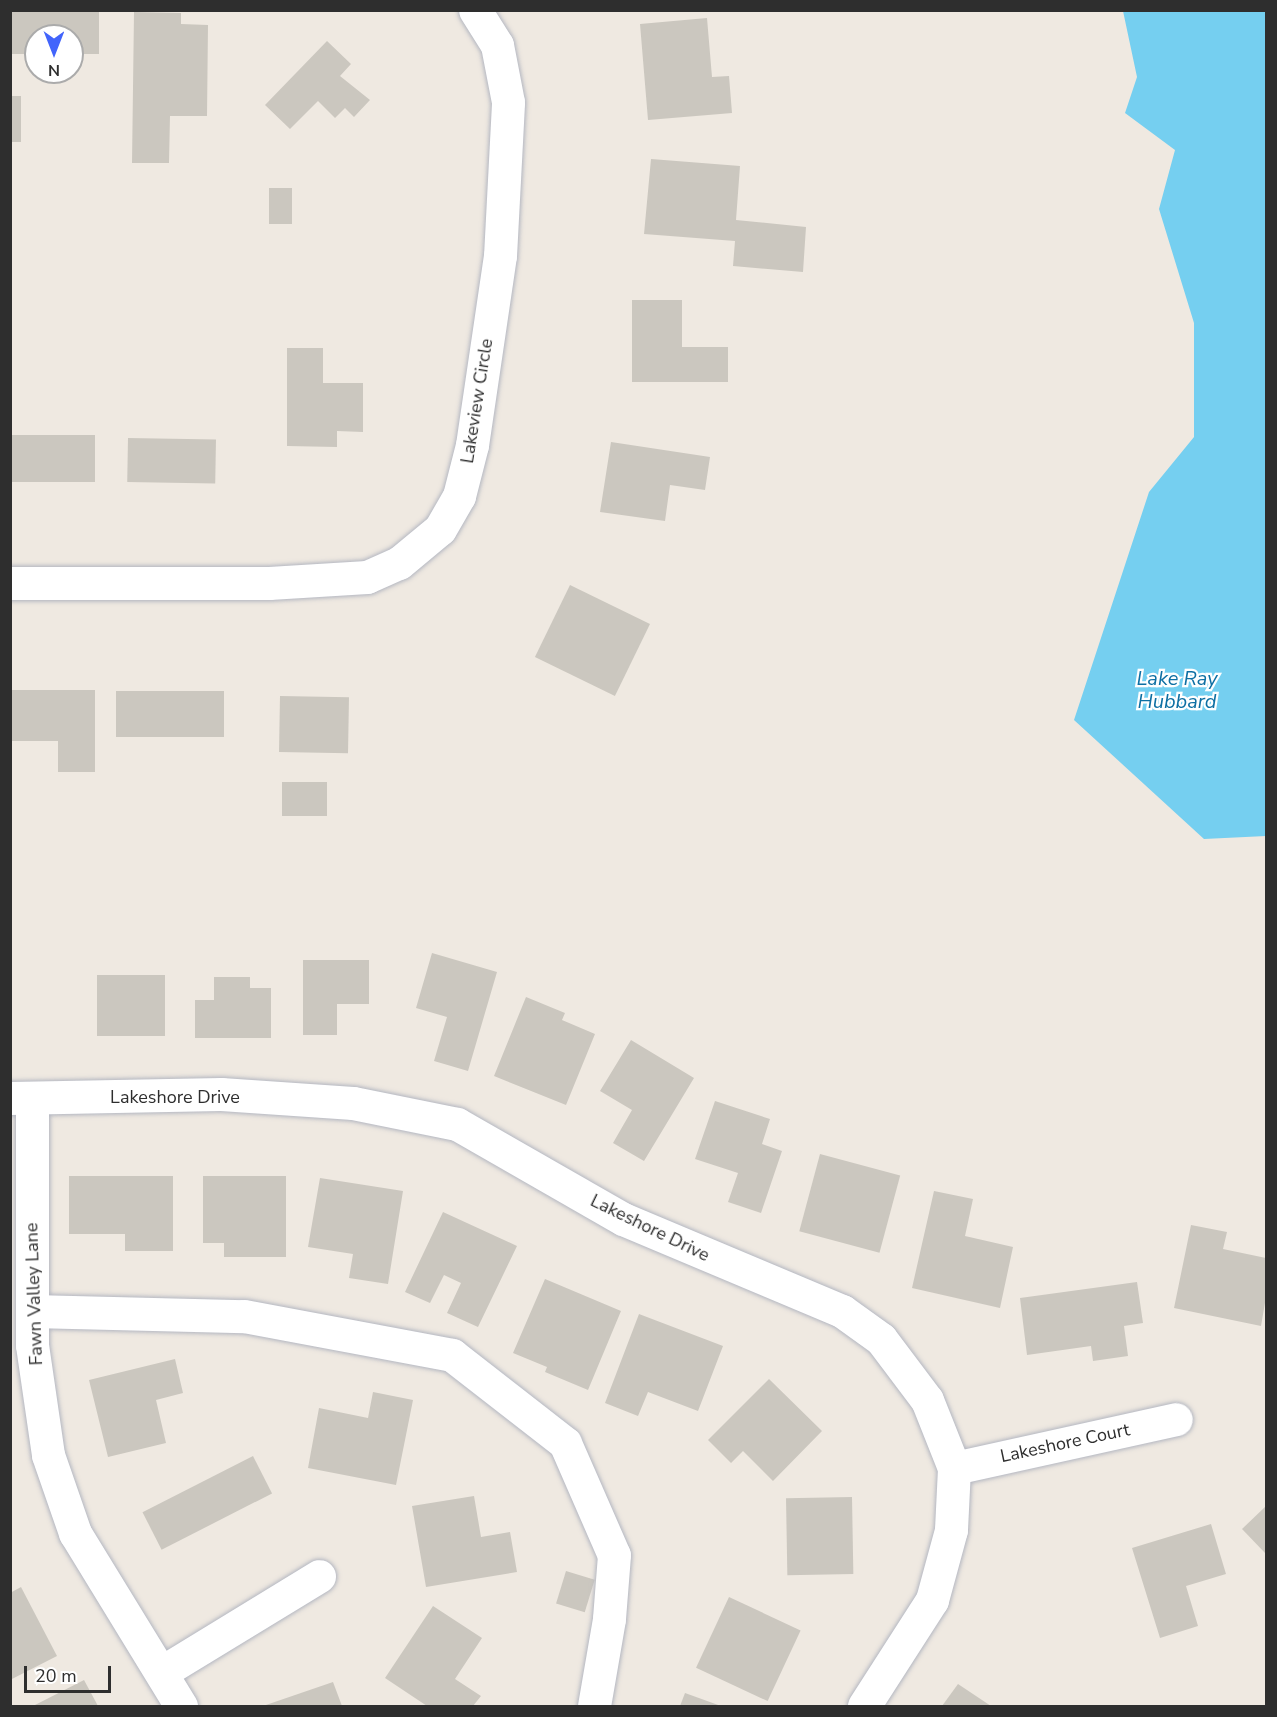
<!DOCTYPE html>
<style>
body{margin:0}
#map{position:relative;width:1277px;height:1717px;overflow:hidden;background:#efe9e1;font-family:"Nunito Sans",sans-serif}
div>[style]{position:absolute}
.water>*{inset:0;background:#75cff0}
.building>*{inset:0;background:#cbc7bf;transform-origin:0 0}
.roads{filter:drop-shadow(0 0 2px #b4b7c1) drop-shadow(0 0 2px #b4b7c1)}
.minor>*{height:33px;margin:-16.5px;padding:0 16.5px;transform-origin:16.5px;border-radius:16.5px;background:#fff}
span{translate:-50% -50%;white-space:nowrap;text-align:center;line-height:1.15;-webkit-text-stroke:4.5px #fff;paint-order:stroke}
.street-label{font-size:18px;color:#2e2e2e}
.water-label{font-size:20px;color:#0d6fa3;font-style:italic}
.frame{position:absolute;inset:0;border:12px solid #2e2e2e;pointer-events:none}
.north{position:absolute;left:24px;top:24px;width:60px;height:60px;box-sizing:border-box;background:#fff;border:2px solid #ababab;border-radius:50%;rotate:180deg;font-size:16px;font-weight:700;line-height:24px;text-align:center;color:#2e2e2e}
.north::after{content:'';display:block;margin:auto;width:21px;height:27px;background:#4264fb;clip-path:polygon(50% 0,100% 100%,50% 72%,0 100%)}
.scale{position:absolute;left:24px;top:1666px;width:87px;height:27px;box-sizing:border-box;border:3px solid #2e2e2e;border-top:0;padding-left:8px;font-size:18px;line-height:21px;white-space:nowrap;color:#2e2e2e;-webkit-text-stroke:4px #fff;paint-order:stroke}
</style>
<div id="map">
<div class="water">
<i style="clip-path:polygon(1123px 11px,1266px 11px,1266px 836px,1204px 839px,1074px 720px,1149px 492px,1194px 437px,1194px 323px,1159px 209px,1175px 150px,1125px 113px,1137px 77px)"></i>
</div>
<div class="building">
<i style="clip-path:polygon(10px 10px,99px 10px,99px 54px,72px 54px,72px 36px,36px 36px,36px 54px,10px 54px)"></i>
<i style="clip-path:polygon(134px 12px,181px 13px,181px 24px,208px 25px,207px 116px,170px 116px,169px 163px,132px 163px)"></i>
<i style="clip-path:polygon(707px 18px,712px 77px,729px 76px,732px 113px,648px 120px,640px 24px)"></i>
<i style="clip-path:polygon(327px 41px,351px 64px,340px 76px,370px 100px,354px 117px,345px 108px,335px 118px,318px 101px,290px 129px,265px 105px)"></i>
<i style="left:10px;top:96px;width:11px;height:46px"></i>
<i style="clip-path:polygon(651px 159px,740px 166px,736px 220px,806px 227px,803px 272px,733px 266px,735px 241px,644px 234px)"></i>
<i style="left:269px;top:188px;width:23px;height:36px"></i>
<i style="clip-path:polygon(632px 300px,682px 300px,682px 347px,728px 347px,728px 382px,632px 382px)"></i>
<i style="clip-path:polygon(287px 348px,323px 348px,323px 383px,363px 383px,363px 432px,337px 431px,337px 447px,287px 446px)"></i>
<i style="left:10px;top:435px;width:85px;height:47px"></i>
<i style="left:128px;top:438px;width:88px;height:44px;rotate:1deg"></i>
<i style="clip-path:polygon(611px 442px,710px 457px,705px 490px,670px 485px,665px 521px,600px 512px)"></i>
<i style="left:570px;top:585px;width:89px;height:80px;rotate:26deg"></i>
<i style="clip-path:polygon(10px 690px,95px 690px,95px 772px,58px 772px,58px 741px,10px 741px)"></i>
<i style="left:116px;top:691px;width:108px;height:46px"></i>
<i style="left:280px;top:696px;width:69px;height:56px;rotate:1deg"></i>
<i style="left:282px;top:782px;width:45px;height:34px"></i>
<i style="clip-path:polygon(432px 953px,497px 972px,468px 1071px,434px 1061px,447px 1017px,416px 1008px)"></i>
<i style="clip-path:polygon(303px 960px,369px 960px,369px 1004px,337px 1004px,337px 1035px,303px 1035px)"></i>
<i style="left:97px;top:975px;width:68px;height:61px"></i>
<i style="clip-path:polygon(214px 977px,250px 977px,250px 988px,271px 988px,271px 1038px,195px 1038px,195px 1000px,214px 1000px)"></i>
<i style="clip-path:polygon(526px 997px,565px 1013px,562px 1020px,595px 1034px,566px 1105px,494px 1076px)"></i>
<i style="clip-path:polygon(631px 1040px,694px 1078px,644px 1161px,613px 1143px,632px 1110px,600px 1091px)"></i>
<i style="clip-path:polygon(715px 1101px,770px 1119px,762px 1144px,782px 1151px,761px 1213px,728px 1202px,738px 1173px,695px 1159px)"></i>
<i style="left:820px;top:1154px;width:83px;height:80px;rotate:15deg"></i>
<i style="clip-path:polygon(69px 1176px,173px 1176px,173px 1251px,125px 1251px,125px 1234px,69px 1234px)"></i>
<i style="clip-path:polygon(203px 1176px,286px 1176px,286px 1257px,224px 1257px,224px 1243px,203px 1243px)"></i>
<i style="clip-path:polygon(320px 1178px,403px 1191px,388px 1284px,349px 1278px,353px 1254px,308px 1247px)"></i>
<i style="clip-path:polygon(934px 1191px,973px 1199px,965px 1236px,1013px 1247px,1000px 1308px,912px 1288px)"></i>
<i style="clip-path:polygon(443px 1212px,517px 1246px,478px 1327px,447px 1313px,461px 1283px,444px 1275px,430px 1303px,405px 1292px)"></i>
<i style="clip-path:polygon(1191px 1225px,1227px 1232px,1223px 1249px,1266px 1258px,1266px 1297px,1261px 1326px,1174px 1308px)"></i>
<i style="clip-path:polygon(545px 1279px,621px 1311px,588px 1390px,545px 1372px,547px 1367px,513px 1353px)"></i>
<i style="clip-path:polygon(1137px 1282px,1143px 1323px,1124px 1326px,1128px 1356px,1093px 1361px,1091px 1346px,1027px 1355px,1020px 1298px)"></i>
<i style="clip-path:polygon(639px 1314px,723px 1346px,698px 1411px,648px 1392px,638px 1416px,605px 1403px)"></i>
<i style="clip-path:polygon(175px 1359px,183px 1393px,156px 1400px,166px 1443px,108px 1457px,89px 1380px)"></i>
<i style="clip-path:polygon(769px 1379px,822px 1431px,773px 1481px,743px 1451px,731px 1463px,708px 1440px)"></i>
<i style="clip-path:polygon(373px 1392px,413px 1400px,396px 1485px,308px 1468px,319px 1408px,368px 1418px)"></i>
<i style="left:253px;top:1456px;width:42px;height:124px;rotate:63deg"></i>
<i style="clip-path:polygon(474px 1496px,481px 1537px,510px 1532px,517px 1572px,426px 1587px,412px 1506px)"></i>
<i style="left:852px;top:1497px;width:77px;height:66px;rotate:89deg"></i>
<i style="clip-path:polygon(1266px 1506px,1266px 1554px,1242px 1529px)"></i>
<i style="clip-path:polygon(1211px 1524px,1226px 1574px,1186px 1586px,1198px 1626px,1160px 1638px,1132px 1548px)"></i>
<i style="left:566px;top:1571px;width:30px;height:34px;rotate:17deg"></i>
<i style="clip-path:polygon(21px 1587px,57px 1656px,10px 1680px,10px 1593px)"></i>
<i style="left:729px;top:1597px;width:79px;height:78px;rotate:25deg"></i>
<i style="clip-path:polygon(433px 1606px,482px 1638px,455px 1679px,481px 1696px,473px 1706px,427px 1706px,385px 1678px)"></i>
<i style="clip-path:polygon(84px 1680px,98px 1706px,36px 1706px,35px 1705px)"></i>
<i style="clip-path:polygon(333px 1682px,342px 1706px,263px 1706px)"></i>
<i style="clip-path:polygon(958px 1684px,991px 1706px,942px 1706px)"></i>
<i style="clip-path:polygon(685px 1693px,721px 1706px,680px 1706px)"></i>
</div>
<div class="roads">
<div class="minor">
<i style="left:10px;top:583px;width:259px"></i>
<i style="left:269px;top:583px;width:98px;rotate:-3.5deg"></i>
<i style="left:367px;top:577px;width:35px;rotate:-24deg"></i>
<i style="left:399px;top:563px;width:53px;rotate:-39.7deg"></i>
<i style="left:440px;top:529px;width:38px;rotate:-60deg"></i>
<i style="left:459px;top:496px;width:53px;rotate:-75.7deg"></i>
<i style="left:472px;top:445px;width:191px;rotate:-81.6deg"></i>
<i style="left:500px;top:256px;width:154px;rotate:-87deg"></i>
<i style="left:508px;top:102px;width:58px;rotate:-100.9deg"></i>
<i style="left:497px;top:45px;width:41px;rotate:-122.2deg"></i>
<i style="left:10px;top:1098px;width:211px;rotate:-1.1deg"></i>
<i style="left:221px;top:1094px;width:132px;rotate:3.9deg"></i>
<i style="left:353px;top:1103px;width:106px;rotate:11.4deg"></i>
<i style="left:457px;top:1124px;width:191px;rotate:29.8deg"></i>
<i style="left:623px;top:1219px;width:238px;rotate:22.8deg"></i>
<i style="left:842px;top:1311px;width:48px;rotate:35.7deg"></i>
<i style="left:881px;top:1339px;width:76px;rotate:53deg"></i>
<i style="left:927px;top:1400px;width:73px;rotate:68.3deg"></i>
<i style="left:954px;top:1468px;width:62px;rotate:92.8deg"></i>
<i style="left:951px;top:1530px;width:73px;rotate:105.2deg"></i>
<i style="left:932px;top:1600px;width:126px;rotate:122.7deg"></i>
<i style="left:32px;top:1099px;width:246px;rotate:90deg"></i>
<i style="left:32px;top:1345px;width:111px;rotate:81.7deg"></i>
<i style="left:48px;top:1455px;width:83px;rotate:70.9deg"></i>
<i style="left:75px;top:1533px;width:203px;rotate:58.5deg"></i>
<i style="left:32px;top:1311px;width:212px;rotate:1.4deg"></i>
<i style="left:244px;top:1316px;width:212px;rotate:10.6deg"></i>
<i style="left:452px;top:1355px;width:143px;rotate:37.9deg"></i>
<i style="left:565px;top:1443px;width:122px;rotate:66.4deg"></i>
<i style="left:614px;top:1555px;width:64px;rotate:94.5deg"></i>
<i style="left:609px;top:1619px;width:88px;rotate:99.8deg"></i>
<i style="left:954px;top:1468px;width:227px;rotate:-12.4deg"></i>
<i style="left:162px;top:1672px;width:184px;rotate:-31.4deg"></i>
</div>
</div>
<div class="street-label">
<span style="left:477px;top:401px;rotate:-81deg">Lakeview Circle</span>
<span style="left:175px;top:1097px">Lakeshore Drive</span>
<span style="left:650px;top:1228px;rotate:26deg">Lakeshore Drive</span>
<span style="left:34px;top:1294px;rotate:-92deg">Fawn Valley Lane</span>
<span style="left:1065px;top:1443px;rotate:-12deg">Lakeshore Court</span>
</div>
<div class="water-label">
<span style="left:1177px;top:690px">Lake Ray<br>Hubbard</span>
</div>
<div class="frame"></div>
<div class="north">N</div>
<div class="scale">20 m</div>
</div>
